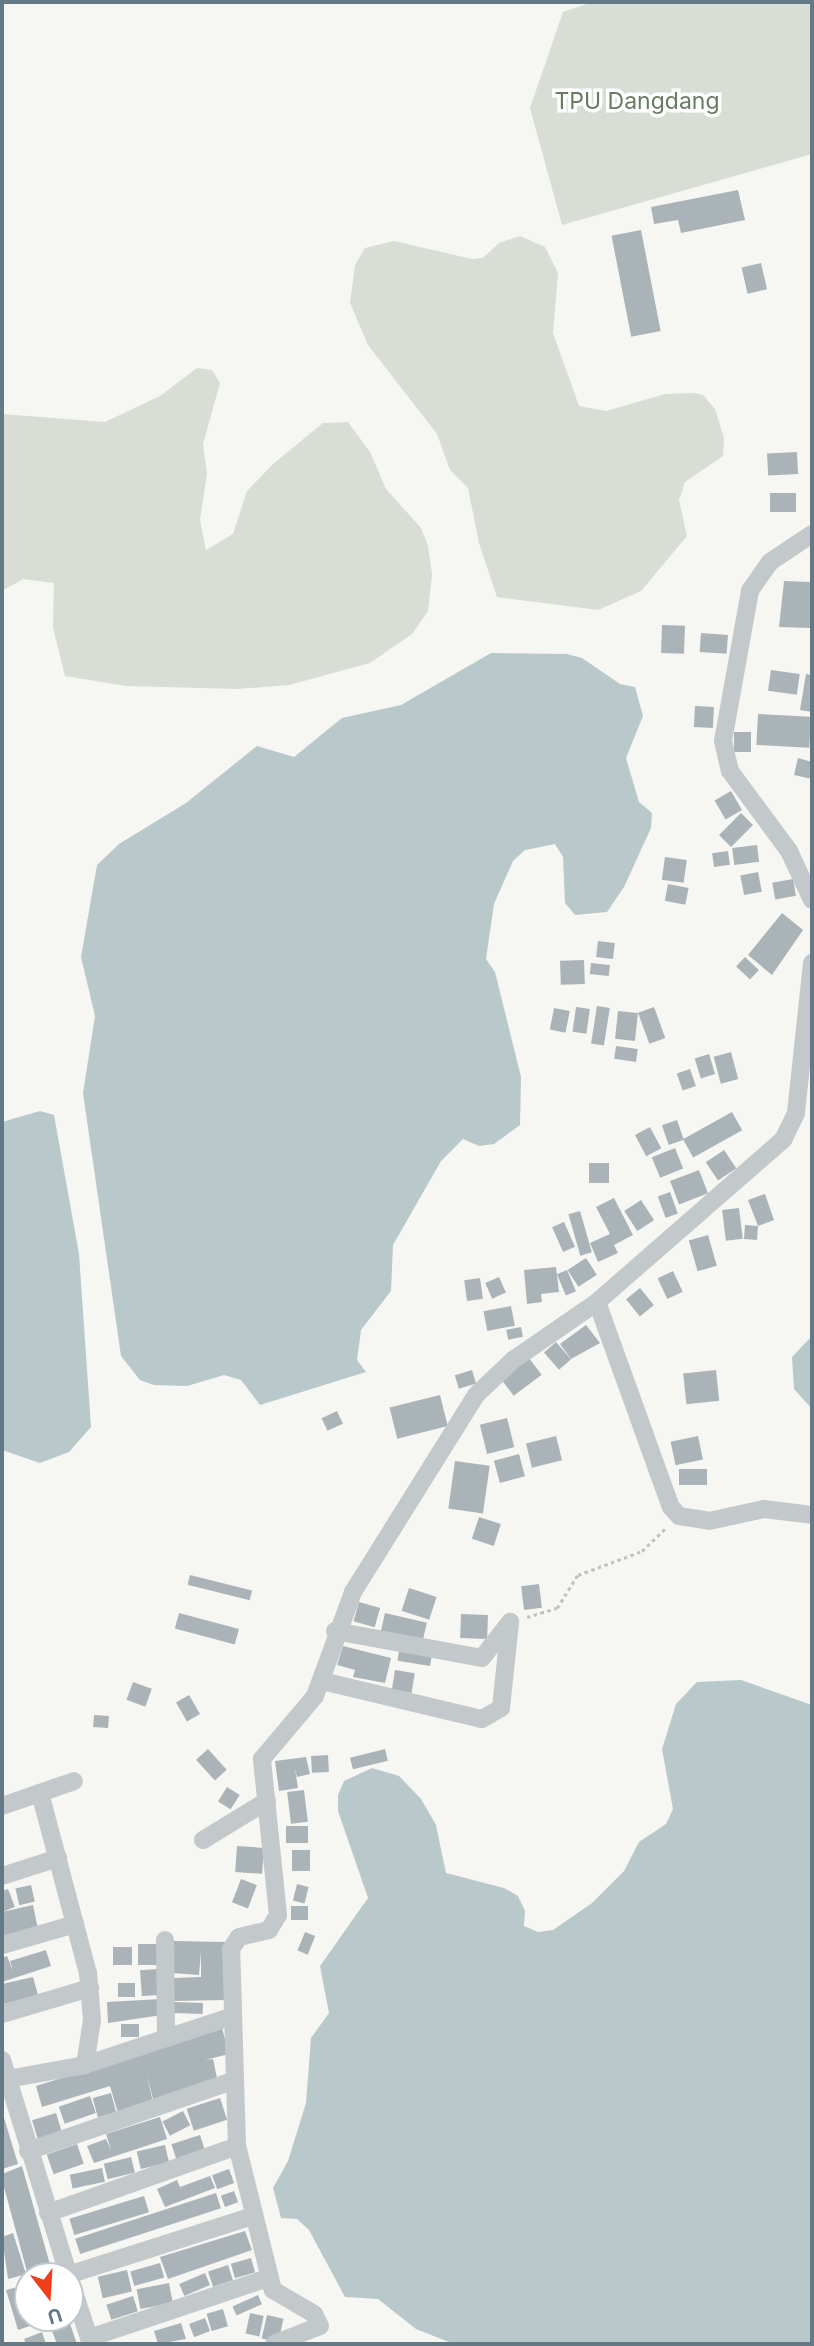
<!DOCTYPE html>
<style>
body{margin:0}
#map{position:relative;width:814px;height:2346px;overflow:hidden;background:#f6f6f2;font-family:Inter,sans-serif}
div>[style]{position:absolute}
.green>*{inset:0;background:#d8ded3}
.water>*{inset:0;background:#b9c8cb}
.building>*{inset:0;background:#aab4b8;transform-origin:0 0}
.path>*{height:2.5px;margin-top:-1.25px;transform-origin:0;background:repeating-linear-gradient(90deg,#bfc1c3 0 3.5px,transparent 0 7px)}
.minor>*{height:18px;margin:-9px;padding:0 9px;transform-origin:9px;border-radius:9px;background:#c3c8cb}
span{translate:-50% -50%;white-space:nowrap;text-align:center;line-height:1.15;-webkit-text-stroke:7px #fff;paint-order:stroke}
.park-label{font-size:23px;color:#697c62}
.frame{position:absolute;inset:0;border:4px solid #637986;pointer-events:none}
.north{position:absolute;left:14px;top:2262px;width:70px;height:70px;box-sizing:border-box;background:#fff;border:2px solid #c1c9cf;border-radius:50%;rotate:163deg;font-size:19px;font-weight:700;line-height:28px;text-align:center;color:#637986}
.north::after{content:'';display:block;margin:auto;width:24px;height:32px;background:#ef3e1a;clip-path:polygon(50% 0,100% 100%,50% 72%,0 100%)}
</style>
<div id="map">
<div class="green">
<i style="clip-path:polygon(593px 2px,812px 2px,812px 154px,562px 225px,530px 108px,563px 12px)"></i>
<i style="clip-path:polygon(520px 236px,545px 247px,558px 273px,553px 333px,579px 406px,606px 411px,665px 394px,694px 393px,703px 395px,715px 409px,724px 438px,723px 456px,685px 482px,679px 500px,687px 536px,641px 591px,598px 610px,497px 597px,479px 543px,468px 488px,450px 470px,437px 434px,368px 345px,350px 303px,355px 265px,365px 248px,394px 241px,472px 259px,483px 258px,499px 243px)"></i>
<i style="clip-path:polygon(197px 368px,212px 370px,220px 383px,203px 444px,207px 474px,200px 520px,206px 550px,233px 534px,247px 491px,273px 464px,323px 423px,348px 422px,370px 452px,386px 489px,421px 528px,428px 546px,432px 574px,428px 611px,412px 634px,370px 663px,289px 685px,237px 689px,126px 686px,65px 676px,53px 628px,54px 583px,23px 579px,2px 591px,2px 414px,105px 422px,160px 396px)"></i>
</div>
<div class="water">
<i style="clip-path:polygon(491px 653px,567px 654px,582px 658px,620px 684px,635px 687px,643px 716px,626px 758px,639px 802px,652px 813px,651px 828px,624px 887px,607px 912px,575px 915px,565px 903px,563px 857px,555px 844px,525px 850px,513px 861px,494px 904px,486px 959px,495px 972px,521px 1077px,520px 1125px,494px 1144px,479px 1146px,463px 1139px,441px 1161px,393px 1245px,391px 1291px,361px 1330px,357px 1360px,366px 1372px,260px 1405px,241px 1380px,224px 1375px,187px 1386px,154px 1385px,140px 1380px,121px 1356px,83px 1093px,95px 1016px,81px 957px,97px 865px,119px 844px,186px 803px,257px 746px,294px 757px,342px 718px,401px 705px)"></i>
<i style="clip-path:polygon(40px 1111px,54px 1115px,79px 1254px,91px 1427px,69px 1452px,40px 1463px,2px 1450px,2px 1122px)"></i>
<i style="clip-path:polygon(812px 1336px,812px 1409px,794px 1389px,792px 1357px)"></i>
<i style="clip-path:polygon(741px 1680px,812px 1705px,812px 2344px,454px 2344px,416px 2329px,378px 2299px,345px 2297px,309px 2230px,297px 2219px,281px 2218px,273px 2188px,288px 2161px,306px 2103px,311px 2038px,329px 2013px,320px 1966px,368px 1898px,338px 1811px,338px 1795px,344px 1781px,372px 1768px,399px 1776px,421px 1799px,436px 1825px,446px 1873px,504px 1888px,518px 1896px,525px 1911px,524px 1926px,538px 1932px,553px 1930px,592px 1903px,624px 1871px,639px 1842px,666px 1824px,673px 1809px,662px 1749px,676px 1704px,697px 1682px)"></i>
</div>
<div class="building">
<i style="clip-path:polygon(738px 190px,745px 220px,681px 233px,678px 220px,654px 224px,651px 207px)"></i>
<i style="left:641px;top:230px;width:103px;height:30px;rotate:79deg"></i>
<i style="left:761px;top:263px;width:27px;height:20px;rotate:77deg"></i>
<i style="left:797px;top:452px;width:22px;height:30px;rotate:87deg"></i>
<i style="left:796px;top:493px;width:19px;height:26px;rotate:90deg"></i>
<i style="clip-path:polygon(784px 581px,812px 582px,812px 628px,779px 627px)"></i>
<i style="left:662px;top:625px;width:23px;height:28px;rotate:2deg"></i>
<i style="left:701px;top:633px;width:27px;height:19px;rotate:4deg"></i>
<i style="left:771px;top:670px;width:29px;height:21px;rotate:8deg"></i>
<i style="clip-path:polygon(806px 674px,812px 675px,812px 712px,800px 710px)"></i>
<i style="left:695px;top:706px;width:19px;height:21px;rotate:3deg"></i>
<i style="left:758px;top:714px;width:53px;height:31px;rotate:3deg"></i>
<i style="left:751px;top:732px;width:20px;height:17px;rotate:90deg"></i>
<i style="clip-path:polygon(798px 758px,812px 762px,812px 779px,794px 775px)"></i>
<i style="left:731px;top:791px;width:22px;height:19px;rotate:60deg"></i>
<i style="left:741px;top:813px;width:17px;height:31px;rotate:45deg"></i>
<i style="left:757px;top:845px;width:17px;height:25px;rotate:83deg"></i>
<i style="left:728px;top:851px;width:14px;height:16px;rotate:82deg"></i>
<i style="left:665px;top:857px;width:22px;height:23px;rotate:8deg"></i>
<i style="left:758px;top:872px;width:20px;height:18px;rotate:79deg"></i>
<i style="left:793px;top:879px;width:17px;height:21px;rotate:80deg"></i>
<i style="left:668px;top:884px;width:21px;height:17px;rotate:11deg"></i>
<i style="clip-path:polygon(782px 913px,803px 930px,772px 975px,748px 955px)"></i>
<i style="left:598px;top:941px;width:17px;height:16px;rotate:7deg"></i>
<i style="left:745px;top:957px;width:19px;height:13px;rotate:43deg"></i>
<i style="left:584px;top:960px;width:24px;height:24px;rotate:88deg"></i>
<i style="left:591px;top:963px;width:19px;height:11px;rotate:6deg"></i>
<i style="left:597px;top:1006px;width:13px;height:38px;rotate:9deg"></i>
<i style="left:576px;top:1007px;width:14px;height:25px;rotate:8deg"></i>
<i style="left:654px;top:1007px;width:33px;height:17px;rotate:70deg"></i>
<i style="left:554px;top:1008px;width:16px;height:22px;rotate:11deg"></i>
<i style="left:618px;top:1011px;width:20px;height:28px;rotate:6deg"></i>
<i style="left:616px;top:1046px;width:22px;height:13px;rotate:8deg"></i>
<i style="left:731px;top:1052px;width:28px;height:18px;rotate:75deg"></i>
<i style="left:709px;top:1054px;width:21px;height:15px;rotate:73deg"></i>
<i style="left:690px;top:1069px;width:18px;height:14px;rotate:71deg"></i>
<i style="left:732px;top:1112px;width:21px;height:56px;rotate:61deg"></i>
<i style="left:677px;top:1120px;width:21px;height:16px;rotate:71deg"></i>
<i style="left:650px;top:1127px;width:24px;height:17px;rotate:62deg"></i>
<i style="left:675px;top:1148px;width:22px;height:25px;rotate:68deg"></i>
<i style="left:724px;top:1150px;width:22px;height:22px;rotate:56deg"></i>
<i style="left:589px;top:1163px;width:20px;height:20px"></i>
<i style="left:699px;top:1170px;width:25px;height:31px;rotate:69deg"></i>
<i style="left:670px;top:1192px;width:23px;height:13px;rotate:70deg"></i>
<i style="clip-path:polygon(765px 1194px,774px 1220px,758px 1226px,757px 1240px,744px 1239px,745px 1225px,758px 1226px,748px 1200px)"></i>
<i style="clip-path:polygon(614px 1198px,633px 1235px,614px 1245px,618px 1253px,598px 1262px,590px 1243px,610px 1234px,596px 1207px)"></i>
<i style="left:641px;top:1200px;width:24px;height:20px;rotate:57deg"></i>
<i style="left:739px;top:1208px;width:31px;height:17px;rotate:83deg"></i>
<i style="left:580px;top:1211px;width:43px;height:12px;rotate:74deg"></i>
<i style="left:564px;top:1222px;width:27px;height:13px;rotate:66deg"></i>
<i style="left:708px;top:1235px;width:32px;height:20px;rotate:74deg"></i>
<i style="left:586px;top:1258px;width:20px;height:22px;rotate:57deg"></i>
<i style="clip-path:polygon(556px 1267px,559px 1292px,541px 1294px,542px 1302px,527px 1304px,524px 1270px)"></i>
<i style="left:567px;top:1270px;width:23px;height:11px;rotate:67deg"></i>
<i style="left:673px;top:1271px;width:23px;height:17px;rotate:65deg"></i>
<i style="left:499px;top:1277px;width:17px;height:15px;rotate:66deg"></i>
<i style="left:480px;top:1278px;width:21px;height:16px;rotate:82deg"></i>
<i style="left:640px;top:1288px;width:22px;height:18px;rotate:51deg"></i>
<i style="left:511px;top:1306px;width:20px;height:28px;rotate:79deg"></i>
<i style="clip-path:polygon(586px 1325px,600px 1343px,571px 1359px,560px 1344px)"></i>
<i style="left:521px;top:1327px;width:10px;height:15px;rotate:79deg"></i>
<i style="left:556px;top:1342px;width:23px;height:16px;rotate:49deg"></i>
<i style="left:529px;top:1358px;width:21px;height:35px;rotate:53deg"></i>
<i style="left:472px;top:1370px;width:14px;height:18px;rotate:73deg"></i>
<i style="left:716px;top:1370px;width:31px;height:33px;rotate:84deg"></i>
<i style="left:440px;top:1395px;width:32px;height:52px;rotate:76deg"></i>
<i style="left:337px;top:1411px;width:14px;height:17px;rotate:65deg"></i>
<i style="left:507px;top:1418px;width:30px;height:28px;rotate:76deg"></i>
<i style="left:556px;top:1436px;width:25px;height:31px;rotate:76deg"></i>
<i style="left:698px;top:1436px;width:24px;height:28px;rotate:78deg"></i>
<i style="left:519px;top:1454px;width:23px;height:26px;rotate:75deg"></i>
<i style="left:455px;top:1461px;width:35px;height:48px;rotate:8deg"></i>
<i style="left:707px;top:1469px;width:16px;height:28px;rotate:90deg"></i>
<i style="left:479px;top:1517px;width:23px;height:23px;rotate:18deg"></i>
<i style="left:190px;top:1575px;width:64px;height:10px;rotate:14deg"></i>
<i style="left:539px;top:1584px;width:24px;height:18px;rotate:83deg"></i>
<i style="left:409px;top:1588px;width:29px;height:24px;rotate:18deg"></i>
<i style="left:359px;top:1602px;width:22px;height:20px;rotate:16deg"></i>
<i style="left:179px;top:1613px;width:62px;height:16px;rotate:15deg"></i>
<i style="left:385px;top:1613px;width:43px;height:24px;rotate:13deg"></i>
<i style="left:461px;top:1614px;width:27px;height:24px;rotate:2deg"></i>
<i style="left:400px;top:1645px;width:33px;height:16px;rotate:9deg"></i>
<i style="clip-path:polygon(343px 1646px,391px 1658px,385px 1683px,353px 1677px,355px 1670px,337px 1665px)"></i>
<i style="left:395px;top:1670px;width:20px;height:20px;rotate:9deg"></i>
<i style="left:133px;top:1682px;width:20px;height:19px;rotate:20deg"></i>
<i style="left:189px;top:1695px;width:22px;height:15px;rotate:60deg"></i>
<i style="left:94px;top:1715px;width:15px;height:12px;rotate:4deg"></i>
<i style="left:208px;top:1749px;width:28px;height:16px;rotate:48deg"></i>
<i style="left:385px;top:1749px;width:12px;height:36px;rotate:76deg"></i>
<i style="left:328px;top:1755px;width:17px;height:17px;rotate:87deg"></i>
<i style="clip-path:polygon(306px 1757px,310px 1774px,297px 1777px,295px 1769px,298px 1788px,279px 1791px,275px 1761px)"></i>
<i style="left:227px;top:1787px;width:15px;height:17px;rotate:32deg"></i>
<i style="left:304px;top:1790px;width:32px;height:17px;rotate:83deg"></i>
<i style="left:286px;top:1826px;width:22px;height:17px"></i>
<i style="left:237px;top:1846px;width:27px;height:26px;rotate:4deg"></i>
<i style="left:292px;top:1850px;width:18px;height:21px"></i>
<i style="left:241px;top:1879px;width:17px;height:25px;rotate:21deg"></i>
<i style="left:297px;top:1884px;width:12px;height:17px;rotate:14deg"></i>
<i style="left:31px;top:1885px;width:17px;height:16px;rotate:77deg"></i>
<i style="clip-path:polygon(8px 1889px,15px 1907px,2px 1912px,2px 1891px)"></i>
<i style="clip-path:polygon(33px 1905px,38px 1929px,3px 1936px,2px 1912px)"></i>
<i style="left:291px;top:1906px;width:17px;height:14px"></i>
<i style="left:305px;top:1932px;width:11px;height:20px;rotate:22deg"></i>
<i style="clip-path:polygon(174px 1941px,226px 1942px,226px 2000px,173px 2001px,173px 1978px,201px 1977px,201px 1952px,199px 1975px,172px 1973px)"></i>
<i style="left:138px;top:1944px;width:21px;height:21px"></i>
<i style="left:113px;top:1947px;width:19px;height:18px"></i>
<i style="clip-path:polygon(46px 1950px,51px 1966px,2px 1982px,2px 1958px,7px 1956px,13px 1971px,10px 1961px)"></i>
<i style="left:157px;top:1969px;width:26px;height:17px;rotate:86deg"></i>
<i style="clip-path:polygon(33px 1977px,38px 1995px,4px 2004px,2px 1984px)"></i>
<i style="left:118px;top:1983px;width:17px;height:14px"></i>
<i style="clip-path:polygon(161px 1999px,162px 2015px,108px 2023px,107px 2002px)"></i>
<i style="left:174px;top:2002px;width:29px;height:11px;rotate:2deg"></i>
<i style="left:121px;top:2024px;width:18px;height:13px"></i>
<i style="clip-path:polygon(222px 2028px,229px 2054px,205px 2060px,213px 2059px,218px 2083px,154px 2103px,147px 2075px,153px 2103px,118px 2113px,110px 2086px,42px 2107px,36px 2086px)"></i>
<i style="left:111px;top:2093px;width:20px;height:19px;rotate:75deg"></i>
<i style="left:90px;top:2096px;width:18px;height:33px;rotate:71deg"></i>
<i style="left:220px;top:2098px;width:23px;height:35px;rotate:72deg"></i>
<i style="clip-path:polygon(2px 2111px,18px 2164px,2px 2169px)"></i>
<i style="left:183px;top:2111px;width:16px;height:23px;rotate:63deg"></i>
<i style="left:56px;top:2113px;width:21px;height:25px;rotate:73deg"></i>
<i style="clip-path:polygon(160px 2117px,167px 2139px,94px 2163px,87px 2146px,106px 2139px,111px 2150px,106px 2134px)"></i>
<i style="left:200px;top:2135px;width:19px;height:30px;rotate:72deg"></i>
<i style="left:77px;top:2144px;width:21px;height:32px;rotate:71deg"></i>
<i style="left:165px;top:2145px;width:18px;height:29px;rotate:77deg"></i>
<i style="left:131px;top:2157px;width:16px;height:28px;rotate:76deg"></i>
<i style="clip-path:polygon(22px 2166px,51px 2268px,28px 2275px,2px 2180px,2px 2174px)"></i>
<i style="left:102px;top:2168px;width:14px;height:33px;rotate:78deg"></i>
<i style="left:229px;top:2169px;width:15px;height:18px;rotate:70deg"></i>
<i style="clip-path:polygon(210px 2176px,215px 2188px,165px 2207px,157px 2189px,177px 2180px,180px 2187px)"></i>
<i style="left:234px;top:2191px;width:12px;height:14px;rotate:70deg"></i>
<i style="left:216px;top:2193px;width:16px;height:148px;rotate:72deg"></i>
<i style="left:144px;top:2196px;width:17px;height:78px;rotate:73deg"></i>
<i style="clip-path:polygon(245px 2231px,252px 2250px,168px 2279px,160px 2257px)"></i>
<i style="clip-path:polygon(13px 2233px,26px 2274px,8px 2279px,2px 2237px)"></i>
<i style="left:251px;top:2258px;width:15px;height:21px;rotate:74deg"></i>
<i style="left:160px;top:2263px;width:15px;height:31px;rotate:74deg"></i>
<i style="left:228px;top:2265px;width:16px;height:21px;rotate:72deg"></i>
<i style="left:127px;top:2270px;width:22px;height:30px;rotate:77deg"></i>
<i style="left:205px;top:2273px;width:13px;height:28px;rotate:67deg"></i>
<i style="left:169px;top:2283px;width:20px;height:33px;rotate:79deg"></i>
<i style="clip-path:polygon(25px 2285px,28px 2318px,35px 2318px,36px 2324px,18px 2330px,6px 2290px)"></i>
<i style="left:258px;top:2295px;width:10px;height:28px;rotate:66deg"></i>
<i style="left:133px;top:2296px;width:16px;height:28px;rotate:72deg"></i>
<i style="left:223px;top:2309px;width:18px;height:17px;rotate:74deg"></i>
<i style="left:250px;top:2313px;width:14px;height:21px;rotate:12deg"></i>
<i style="left:267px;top:2315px;width:17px;height:24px;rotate:13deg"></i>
<i style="clip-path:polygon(47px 2318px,68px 2318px,77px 2344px,57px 2344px)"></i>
<i style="left:205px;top:2318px;width:14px;height:17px;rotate:69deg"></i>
<i style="clip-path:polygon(181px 2323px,186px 2339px,158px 2344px,154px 2331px)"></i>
<i style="clip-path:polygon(42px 2332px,46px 2344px,26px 2344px,24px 2339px)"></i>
</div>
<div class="path">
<i style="left:527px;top:1617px;width:31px;rotate:-17deg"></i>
<i style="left:557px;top:1608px;width:39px;rotate:-58deg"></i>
<i style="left:578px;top:1575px;width:68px;rotate:-20.6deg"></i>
<i style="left:642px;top:1551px;width:33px;rotate:-44deg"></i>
</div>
<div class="minor">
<i style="left:812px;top:534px;width:50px;rotate:146.3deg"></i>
<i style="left:770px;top:562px;width:35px;rotate:125deg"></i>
<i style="left:750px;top:591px;width:152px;rotate:100.2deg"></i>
<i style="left:723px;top:741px;width:31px;rotate:77deg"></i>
<i style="left:730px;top:771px;width:99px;rotate:53.6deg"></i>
<i style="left:789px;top:851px;width:54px;rotate:64.9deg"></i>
<i style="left:597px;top:1302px;width:218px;rotate:70.2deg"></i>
<i style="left:671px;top:1507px;width:12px;rotate:48deg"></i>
<i style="left:679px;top:1516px;width:30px;rotate:9deg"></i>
<i style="left:709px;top:1521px;width:56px;rotate:-12.3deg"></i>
<i style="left:764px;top:1509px;width:48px;rotate:7.1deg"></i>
<i style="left:335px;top:1631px;width:149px;rotate:10.4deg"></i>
<i style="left:482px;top:1658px;width:46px;rotate:-52.1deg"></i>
<i style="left:322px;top:1681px;width:164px;rotate:13.4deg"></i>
<i style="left:482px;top:1719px;width:22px;rotate:-30deg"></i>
<i style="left:501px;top:1708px;width:86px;rotate:-84deg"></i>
<i style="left:40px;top:1793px;width:186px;rotate:75.1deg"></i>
<i style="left:88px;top:1973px;width:47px;rotate:85.1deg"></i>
<i style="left:92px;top:2020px;width:46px;rotate:98.8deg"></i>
<i style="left:2px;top:1806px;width:76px;rotate:-19.1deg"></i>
<i style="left:203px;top:1840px;width:75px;rotate:-31.4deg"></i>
<i style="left:2px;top:1876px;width:59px;rotate:-17.8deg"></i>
<i style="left:165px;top:1940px;width:97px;rotate:89.4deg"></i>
<i style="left:2px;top:1945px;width:76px;rotate:-16deg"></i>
<i style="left:2px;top:2014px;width:92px;rotate:-16.5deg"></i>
<i style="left:2px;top:2060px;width:226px;rotate:72.8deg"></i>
<i style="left:2px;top:2080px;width:84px;rotate:-10.2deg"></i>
<i style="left:85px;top:2065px;width:156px;rotate:-18.3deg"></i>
<i style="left:28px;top:2151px;width:217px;rotate:-18.9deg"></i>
<i style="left:48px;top:2213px;width:201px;rotate:-19.5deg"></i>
<i style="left:68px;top:2275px;width:194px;rotate:-17.7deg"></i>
<i style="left:70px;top:2280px;width:67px;rotate:71.8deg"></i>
<i style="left:89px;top:2338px;width:189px;rotate:-18.5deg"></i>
<i style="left:274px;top:2344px;width:49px;rotate:-21.4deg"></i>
<i style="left:320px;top:2326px;width:13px;rotate:-117deg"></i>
<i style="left:314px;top:2314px;width:48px;rotate:-149.7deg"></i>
<i style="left:273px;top:2290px;width:148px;rotate:-104deg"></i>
<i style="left:237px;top:2146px;width:197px;rotate:-91.7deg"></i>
<i style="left:231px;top:1949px;width:14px;rotate:-56deg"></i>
<i style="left:239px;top:1937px;width:31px;rotate:-13deg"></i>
<i style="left:269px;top:1930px;width:17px;rotate:-59deg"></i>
<i style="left:278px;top:1915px;width:157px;rotate:-95.9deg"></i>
<i style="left:262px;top:1759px;width:82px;rotate:-49.9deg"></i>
<i style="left:315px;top:1696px;width:111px;rotate:-69.9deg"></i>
<i style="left:353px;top:1592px;width:232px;rotate:-58deg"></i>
<i style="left:476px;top:1395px;width:51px;rotate:-43.4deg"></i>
<i style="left:513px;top:1360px;width:102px;rotate:-34.6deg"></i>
<i style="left:597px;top:1302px;width:247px;rotate:-41.1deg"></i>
<i style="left:783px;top:1140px;width:30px;rotate:-64deg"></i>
<i style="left:796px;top:1113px;width:151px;rotate:-83.9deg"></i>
</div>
<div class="park-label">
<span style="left:637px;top:101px">TPU Dangdang</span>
</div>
<div class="frame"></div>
<div class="north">U</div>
</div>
